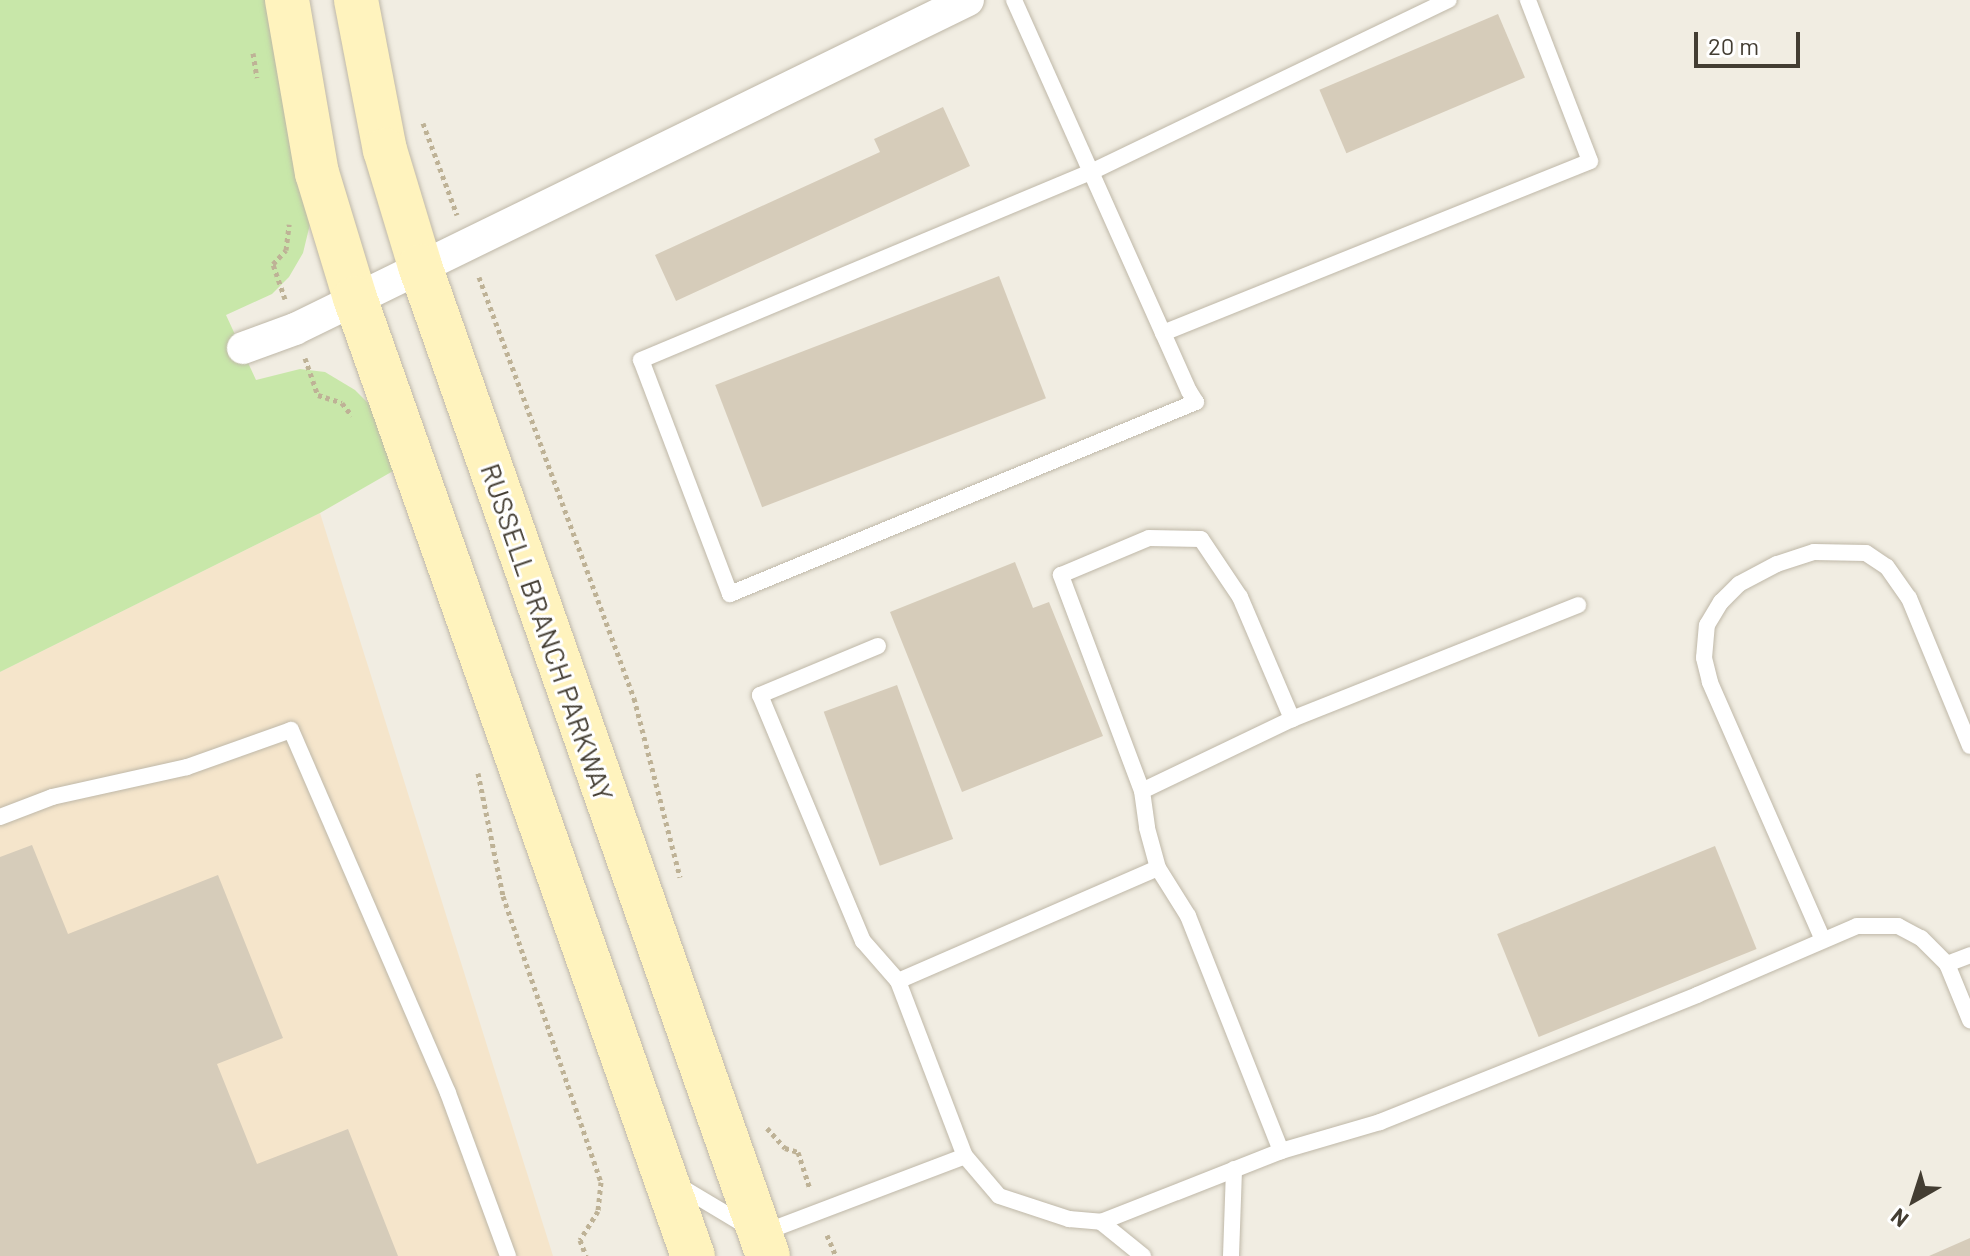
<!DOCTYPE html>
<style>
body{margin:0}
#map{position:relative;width:1970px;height:1256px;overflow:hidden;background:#f1ede2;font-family:Barlow,sans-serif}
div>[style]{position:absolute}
.commercial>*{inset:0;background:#f5e5cb}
.green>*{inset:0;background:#c8e7a9}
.building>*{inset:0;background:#d6ccba;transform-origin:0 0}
.path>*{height:5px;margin-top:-2.5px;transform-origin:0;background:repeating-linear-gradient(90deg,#beb296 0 4px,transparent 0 8px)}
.roads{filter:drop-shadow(0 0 2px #bfb8a8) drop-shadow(0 0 2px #bfb8a8)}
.service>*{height:16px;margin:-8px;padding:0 8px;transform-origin:8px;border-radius:8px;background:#fff}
.minor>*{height:32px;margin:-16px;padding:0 16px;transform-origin:16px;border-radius:16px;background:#fff}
.secondary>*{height:44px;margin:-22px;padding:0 22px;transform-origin:22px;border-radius:22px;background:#fff3be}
span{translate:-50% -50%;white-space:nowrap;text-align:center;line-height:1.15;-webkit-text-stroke:6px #fff;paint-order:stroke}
.street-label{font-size:28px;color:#433d32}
.north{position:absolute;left:1874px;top:1160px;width:80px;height:80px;-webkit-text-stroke:6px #fff;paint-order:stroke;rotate:219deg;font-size:22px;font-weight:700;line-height:32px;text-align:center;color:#433d32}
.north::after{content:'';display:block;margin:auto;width:28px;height:36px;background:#433d32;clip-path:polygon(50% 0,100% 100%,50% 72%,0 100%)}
.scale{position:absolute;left:1694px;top:32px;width:106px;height:36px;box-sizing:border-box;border:4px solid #433d32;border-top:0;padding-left:10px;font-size:24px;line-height:28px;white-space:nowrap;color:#433d32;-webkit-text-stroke:6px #fff;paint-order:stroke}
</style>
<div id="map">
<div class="commercial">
<i style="clip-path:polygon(320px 513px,553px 1256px,0 1256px,0 672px)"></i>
</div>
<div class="green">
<i style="clip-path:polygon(0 0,266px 0,288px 130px,310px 224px,303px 253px,289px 277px,272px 294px,226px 315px,256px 380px,300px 369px,325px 372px,355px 390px,370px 405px,393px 471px,320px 513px,0 672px)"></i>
</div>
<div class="building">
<i style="left:1498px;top:14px;width:69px;height:194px;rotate:67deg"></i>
<i style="clip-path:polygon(943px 107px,970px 166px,676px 301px,655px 255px,880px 152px,874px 139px)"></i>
<i style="left:999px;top:276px;width:131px;height:304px;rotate:69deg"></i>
<i style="clip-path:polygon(1015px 562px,1033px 608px,1049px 602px,1103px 736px,962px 792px,890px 612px)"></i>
<i style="left:897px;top:685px;width:164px;height:78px;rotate:70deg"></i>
<i style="clip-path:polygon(32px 845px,68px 934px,218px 875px,283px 1038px,217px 1064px,257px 1164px,348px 1129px,398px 1256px,0 1256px,0 857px)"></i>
<i style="left:1715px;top:846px;width:111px;height:235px;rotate:68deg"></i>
<i style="clip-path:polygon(1970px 1238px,1970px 1256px,1929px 1256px)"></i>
</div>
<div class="path">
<i style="left:253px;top:53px;width:25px;rotate:81deg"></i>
<i style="left:423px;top:123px;width:98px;rotate:69.7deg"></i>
<i style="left:479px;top:277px;width:449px;rotate:69.8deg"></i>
<i style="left:634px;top:698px;width:185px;rotate:75.6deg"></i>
<i style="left:285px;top:299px;width:37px;rotate:-109deg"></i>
<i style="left:273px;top:264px;width:19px;rotate:-47deg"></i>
<i style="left:286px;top:250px;width:26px;rotate:-83deg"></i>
<i style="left:305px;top:358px;width:39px;rotate:71deg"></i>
<i style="left:318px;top:395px;width:25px;rotate:18deg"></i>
<i style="left:342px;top:403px;width:16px;rotate:52deg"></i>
<i style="left:478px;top:773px;width:126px;rotate:78.5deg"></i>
<i style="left:503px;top:896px;width:302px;rotate:71.1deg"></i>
<i style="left:601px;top:1182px;width:29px;rotate:96deg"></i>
<i style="left:598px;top:1211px;width:34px;rotate:122deg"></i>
<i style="left:580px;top:1240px;width:17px;rotate:69deg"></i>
<i style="left:767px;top:1128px;width:27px;rotate:48deg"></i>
<i style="left:785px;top:1148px;width:14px;rotate:17deg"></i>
<i style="left:798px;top:1152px;width:38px;rotate:72deg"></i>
<i style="left:827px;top:1235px;width:23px;rotate:67deg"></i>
</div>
<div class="roads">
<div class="service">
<i style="left:1014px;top:0;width:188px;rotate:65.9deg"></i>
<i style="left:1091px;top:172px;width:176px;rotate:65.9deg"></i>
<i style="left:1163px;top:333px;width:64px;rotate:65.9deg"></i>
<i style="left:1189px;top:391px;width:13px;rotate:58deg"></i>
<i style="left:1196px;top:402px;width:504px;rotate:157.61deg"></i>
<i style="left:730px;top:594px;width:250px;rotate:-110.8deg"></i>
<i style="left:641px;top:360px;width:488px;rotate:-22.7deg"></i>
<i style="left:1091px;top:172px;width:397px;rotate:-25.7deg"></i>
<i style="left:1163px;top:333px;width:460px;rotate:-21.9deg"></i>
<i style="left:1590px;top:161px;width:173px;rotate:-111.1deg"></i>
<i style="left:878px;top:646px;width:128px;rotate:157.4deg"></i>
<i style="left:760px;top:695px;width:267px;rotate:67.3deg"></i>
<i style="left:863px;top:941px;width:53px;rotate:48.8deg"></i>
<i style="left:898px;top:981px;width:187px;rotate:69.1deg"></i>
<i style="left:1292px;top:719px;width:308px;rotate:-21.7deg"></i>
<i style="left:1142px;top:791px;width:231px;rotate:-110.6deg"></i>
<i style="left:1061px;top:575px;width:95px;rotate:-22.8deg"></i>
<i style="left:1149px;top:538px;width:52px;rotate:1.1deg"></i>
<i style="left:1201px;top:539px;width:70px;rotate:56.1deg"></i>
<i style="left:1240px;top:597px;width:133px;rotate:66.9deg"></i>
<i style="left:1292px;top:719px;width:166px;rotate:154.4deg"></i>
<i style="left:1142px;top:791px;width:37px;rotate:82deg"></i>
<i style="left:1147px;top:828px;width:41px;rotate:74.6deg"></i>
<i style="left:0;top:817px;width:56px;rotate:-21deg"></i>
<i style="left:52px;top:797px;width:138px;rotate:-12.5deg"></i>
<i style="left:187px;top:767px;width:110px;rotate:-19.6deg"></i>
<i style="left:291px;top:730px;width:395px;rotate:66.6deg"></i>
<i style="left:448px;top:1093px;width:174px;rotate:69.8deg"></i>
<i style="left:1823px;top:940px;width:282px;rotate:-113.7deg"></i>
<i style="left:1710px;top:682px;width:25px;rotate:-104deg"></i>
<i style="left:1704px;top:658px;width:33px;rotate:-85deg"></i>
<i style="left:1707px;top:625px;width:27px;rotate:-59deg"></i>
<i style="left:1721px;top:602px;width:25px;rotate:-45deg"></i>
<i style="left:1739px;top:584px;width:43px;rotate:-27.8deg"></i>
<i style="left:1777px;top:564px;width:39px;rotate:-18deg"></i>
<i style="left:1814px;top:552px;width:52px;rotate:1.1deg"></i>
<i style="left:1866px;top:553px;width:25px;rotate:34deg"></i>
<i style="left:1887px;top:567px;width:38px;rotate:55deg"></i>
<i style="left:1909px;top:598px;width:160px;rotate:67.6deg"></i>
<i style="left:1947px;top:964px;width:25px;rotate:-21deg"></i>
<i style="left:898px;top:981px;width:283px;rotate:-23.5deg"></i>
<i style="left:1158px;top:868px;width:57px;rotate:58deg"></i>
<i style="left:1188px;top:916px;width:253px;rotate:68.4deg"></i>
<i style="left:678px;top:1185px;width:96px;rotate:30.9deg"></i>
<i style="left:760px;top:1234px;width:219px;rotate:-20.8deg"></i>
<i style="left:965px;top:1156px;width:52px;rotate:49.6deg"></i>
<i style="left:999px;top:1196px;width:74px;rotate:18.2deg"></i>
<i style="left:1069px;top:1219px;width:32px;rotate:5deg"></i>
<i style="left:1101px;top:1222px;width:193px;rotate:-21.5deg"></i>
<i style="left:1281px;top:1151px;width:103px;rotate:-16.3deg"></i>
<i style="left:1380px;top:1122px;width:341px;rotate:-21.8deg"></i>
<i style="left:1697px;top:995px;width:174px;rotate:-23.3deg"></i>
<i style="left:1857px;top:926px;width:41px"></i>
<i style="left:1898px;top:926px;width:26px;rotate:28deg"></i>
<i style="left:1921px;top:938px;width:37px;rotate:45deg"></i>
<i style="left:1947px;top:964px;width:61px;rotate:67.7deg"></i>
<i style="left:1101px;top:1222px;width:54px;rotate:39deg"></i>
<i style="left:1231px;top:1256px;width:87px;rotate:-88deg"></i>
</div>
<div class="minor">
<i style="left:243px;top:348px;width:55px;rotate:-20.1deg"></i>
<i style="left:295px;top:329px;width:749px;rotate:-26.05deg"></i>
</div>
<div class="secondary">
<i style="left:287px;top:0;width:176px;rotate:80.2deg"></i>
<i style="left:317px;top:173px;width:131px;rotate:73.1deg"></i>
<i style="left:355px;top:298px;width:1016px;rotate:70.57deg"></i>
<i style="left:356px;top:0;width:153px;rotate:79.1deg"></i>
<i style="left:385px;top:150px;width:121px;rotate:73.2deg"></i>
<i style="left:420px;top:266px;width:1049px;rotate:70.63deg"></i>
</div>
</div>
<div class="street-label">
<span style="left:548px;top:632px;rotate:71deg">RUSSELL BRANCH PARKWAY</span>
</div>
<div class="north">N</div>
<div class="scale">20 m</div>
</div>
